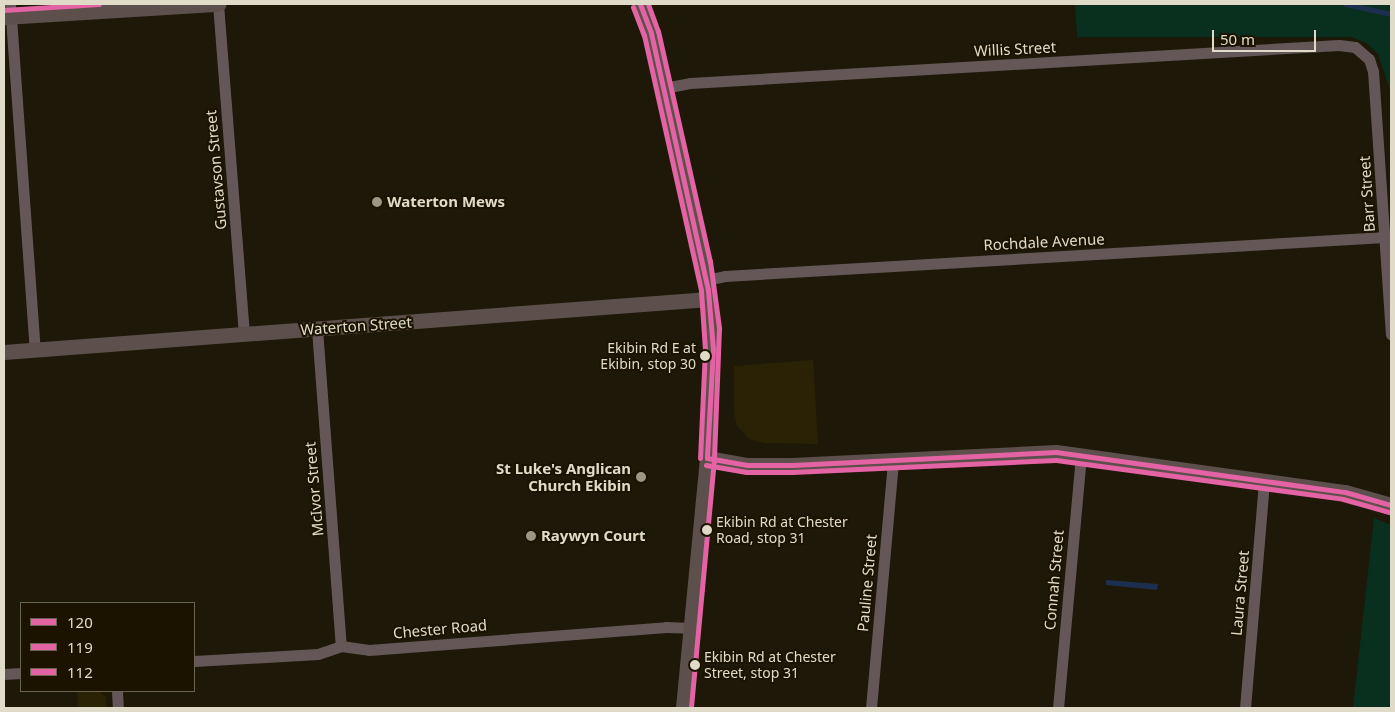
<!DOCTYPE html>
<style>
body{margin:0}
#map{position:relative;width:1395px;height:712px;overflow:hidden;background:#1e1808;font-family:"Noto Sans",sans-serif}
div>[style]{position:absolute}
.built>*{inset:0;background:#2b2205}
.green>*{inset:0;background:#092f1e}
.water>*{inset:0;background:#1d2f4e}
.stream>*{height:4.5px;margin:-2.25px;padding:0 2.25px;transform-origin:2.25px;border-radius:2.25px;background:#1d2f4e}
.street>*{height:11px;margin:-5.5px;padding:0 5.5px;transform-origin:5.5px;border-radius:5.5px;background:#655757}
.secondary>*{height:15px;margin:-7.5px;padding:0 7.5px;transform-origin:7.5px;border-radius:7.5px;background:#5d4f4b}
.bus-1>*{height:5px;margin:-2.5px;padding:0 2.5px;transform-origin:2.5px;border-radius:2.5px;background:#e463a4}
.bus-2>*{height:5px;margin:-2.5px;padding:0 2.5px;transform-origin:2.5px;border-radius:2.5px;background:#e463a4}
.bus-3>*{height:5px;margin:-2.5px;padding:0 2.5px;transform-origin:2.5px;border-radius:2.5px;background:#e463a4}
.dots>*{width:14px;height:14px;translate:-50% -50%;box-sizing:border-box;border:2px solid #1b1300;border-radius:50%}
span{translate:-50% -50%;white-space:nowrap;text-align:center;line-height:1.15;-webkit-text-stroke:4px #1b1300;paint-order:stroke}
.bus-label{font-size:14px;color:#e0dac8}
.right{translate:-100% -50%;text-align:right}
.left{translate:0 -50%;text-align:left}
.street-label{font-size:15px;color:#e0dac8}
.poi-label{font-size:15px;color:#e0dac8;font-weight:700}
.frame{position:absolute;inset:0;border:5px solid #e0dac8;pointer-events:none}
.legend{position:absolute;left:20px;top:602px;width:175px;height:90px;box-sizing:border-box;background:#1b1300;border:1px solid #6a6350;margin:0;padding:6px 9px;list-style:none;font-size:15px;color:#e0dac8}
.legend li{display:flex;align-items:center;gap:10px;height:25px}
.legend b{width:25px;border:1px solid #6a6350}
.scale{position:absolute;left:1212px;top:30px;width:104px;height:22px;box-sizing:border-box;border:2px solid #e0dac8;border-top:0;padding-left:6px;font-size:15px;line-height:18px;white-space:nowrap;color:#e0dac8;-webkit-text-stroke:4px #1b1300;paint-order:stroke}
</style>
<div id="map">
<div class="built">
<i style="clip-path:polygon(813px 360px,818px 444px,764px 443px,749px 439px,737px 426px,734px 412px,734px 366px)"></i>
<i style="clip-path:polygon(77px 691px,99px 691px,106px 697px,107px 708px,78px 708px)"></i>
</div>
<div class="green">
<i style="clip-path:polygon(1075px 4px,1391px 4px,1391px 93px,1378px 54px,1368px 44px,1352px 37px,1077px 37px)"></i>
<i style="clip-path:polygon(1374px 518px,1391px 525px,1391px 708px,1353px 708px)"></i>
</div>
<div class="water">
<i style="clip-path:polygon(1106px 580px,1158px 584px,1157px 590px,1106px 585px)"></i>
</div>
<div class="stream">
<i style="left:1346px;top:4px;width:46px;rotate:12.5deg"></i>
</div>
<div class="street">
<i style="left:10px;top:4px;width:346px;rotate:85.9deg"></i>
<i style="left:218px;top:4px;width:331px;rotate:85.5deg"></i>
<i style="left:664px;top:88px;width:26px;rotate:-11deg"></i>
<i style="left:690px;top:83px;width:650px;rotate:-3.35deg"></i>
<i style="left:1339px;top:45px;width:16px;rotate:7deg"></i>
<i style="left:1355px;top:47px;width:18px;rotate:41deg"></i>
<i style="left:1369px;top:59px;width:13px;rotate:72deg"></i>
<i style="left:1373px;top:71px;width:264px;rotate:86.1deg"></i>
<i style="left:706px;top:280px;width:19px;rotate:-12deg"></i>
<i style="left:725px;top:276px;width:661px;rotate:-3.38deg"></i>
<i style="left:317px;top:329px;width:318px;rotate:85.7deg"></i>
<i style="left:194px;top:661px;width:124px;rotate:-3.2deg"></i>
<i style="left:318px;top:654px;width:24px;rotate:-19deg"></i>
<i style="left:341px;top:646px;width:28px;rotate:8deg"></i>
<i style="left:369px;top:650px;width:298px;rotate:-4.4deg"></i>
<i style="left:666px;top:627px;width:25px;rotate:2deg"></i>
<i style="left:4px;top:674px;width:17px;rotate:-3deg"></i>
<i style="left:117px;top:691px;width:17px;rotate:87deg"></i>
<i style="left:871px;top:708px;width:249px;rotate:-84.9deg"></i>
<i style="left:1058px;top:708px;width:254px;rotate:-84.8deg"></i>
<i style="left:1245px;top:708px;width:229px;rotate:-85.2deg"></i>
</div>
<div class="secondary">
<i style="left:640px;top:4px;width:31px;rotate:69deg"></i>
<i style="left:651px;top:33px;width:236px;rotate:77.3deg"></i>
<i style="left:703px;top:263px;width:66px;rotate:82.1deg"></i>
<i style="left:712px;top:328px;width:130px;rotate:92.2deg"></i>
<i style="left:707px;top:458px;width:251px;rotate:95.5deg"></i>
<i style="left:4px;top:17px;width:215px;rotate:-3.5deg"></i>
<i style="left:4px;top:352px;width:707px;rotate:-4.3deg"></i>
<i style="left:707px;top:458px;width:41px;rotate:9.9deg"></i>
<i style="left:747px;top:465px;width:45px"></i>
<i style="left:792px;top:465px;width:264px;rotate:-2.8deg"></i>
<i style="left:1056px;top:452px;width:292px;rotate:7.9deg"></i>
<i style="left:1345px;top:492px;width:48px;rotate:15.8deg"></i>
</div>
<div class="bus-1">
<i style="left:640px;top:4px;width:31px;rotate:69deg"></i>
<i style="left:651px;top:33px;width:263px;rotate:77.5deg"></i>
<i style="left:708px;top:290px;width:59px;rotate:85.2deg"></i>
<i style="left:713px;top:349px;width:109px;rotate:93.2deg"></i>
<i style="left:707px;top:458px;width:41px;rotate:9.9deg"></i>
<i style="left:747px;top:465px;width:45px"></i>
<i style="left:792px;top:465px;width:264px;rotate:-2.8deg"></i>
<i style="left:1056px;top:452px;width:292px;rotate:7.9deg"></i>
<i style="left:1345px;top:492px;width:48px;rotate:15.8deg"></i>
</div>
<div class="bus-2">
<i style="left:633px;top:7px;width:30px;rotate:69deg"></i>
<i style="left:644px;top:35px;width:262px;rotate:77.4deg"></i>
<i style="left:701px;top:291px;width:58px;rotate:86.1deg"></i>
<i style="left:705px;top:349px;width:109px;rotate:92.6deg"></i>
<i style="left:706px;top:465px;width:41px;rotate:9.9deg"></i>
<i style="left:746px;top:472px;width:46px"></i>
<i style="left:792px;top:472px;width:264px;rotate:-2.6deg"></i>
<i style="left:1056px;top:460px;width:290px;rotate:7.7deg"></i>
<i style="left:1343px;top:499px;width:48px;rotate:15.8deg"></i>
</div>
<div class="bus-3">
<i style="left:648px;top:4px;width:29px;rotate:70deg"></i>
<i style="left:658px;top:31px;width:236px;rotate:77.3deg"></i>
<i style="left:710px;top:261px;width:68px;rotate:82.3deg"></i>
<i style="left:719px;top:328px;width:131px;rotate:92.2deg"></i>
<i style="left:714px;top:459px;width:250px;rotate:95.3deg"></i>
<i style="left:4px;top:10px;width:95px;rotate:-3.6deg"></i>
</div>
<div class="dots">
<i style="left:377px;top:202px;background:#9c9685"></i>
<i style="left:705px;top:356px;background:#e0dac8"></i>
<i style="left:641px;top:477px;background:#9c9685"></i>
<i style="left:707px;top:530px;background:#e0dac8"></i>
<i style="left:531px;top:536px;background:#9c9685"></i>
<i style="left:695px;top:665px;background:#e0dac8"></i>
</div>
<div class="bus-label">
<span class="right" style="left:696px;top:356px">Ekibin Rd E at<br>Ekibin, stop 30</span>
<span class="left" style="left:716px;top:530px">Ekibin Rd at Chester<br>Road, stop 31</span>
<span class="left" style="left:704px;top:665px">Ekibin Rd at Chester<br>Street, stop 31</span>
</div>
<div class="street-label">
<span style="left:1015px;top:49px;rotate:-3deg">Willis Street</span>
<span style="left:216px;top:170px;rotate:-95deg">Gustavson Street</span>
<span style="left:1367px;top:194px;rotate:-94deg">Barr Street</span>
<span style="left:1044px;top:242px;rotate:-3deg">Rochdale Avenue</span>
<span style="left:356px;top:326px;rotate:-4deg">Waterton Street</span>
<span style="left:314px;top:489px;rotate:-95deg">McIvor Street</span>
<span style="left:1054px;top:580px;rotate:-85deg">Connah Street</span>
<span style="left:867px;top:583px;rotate:-85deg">Pauline Street</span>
<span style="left:1240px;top:593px;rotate:-85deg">Laura Street</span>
<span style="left:440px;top:629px;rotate:-5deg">Chester Road</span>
</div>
<div class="poi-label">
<span class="left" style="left:387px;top:202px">Waterton Mews</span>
<span class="right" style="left:631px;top:477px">St Luke's Anglican<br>Church Ekibin</span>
<span class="left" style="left:541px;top:536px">Raywyn Court</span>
</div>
<div class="frame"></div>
<ul class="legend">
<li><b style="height:6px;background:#e463a4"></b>120</li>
<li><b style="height:6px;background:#e463a4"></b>119</li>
<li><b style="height:6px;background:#e463a4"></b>112</li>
</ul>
<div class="scale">50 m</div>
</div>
